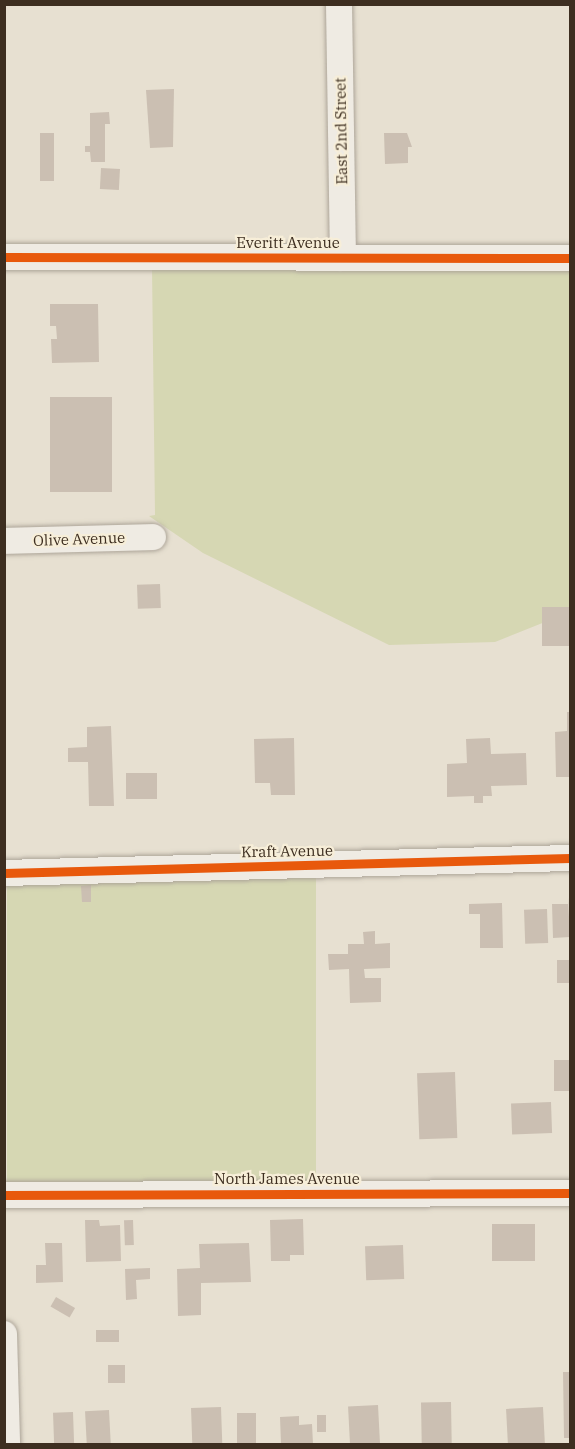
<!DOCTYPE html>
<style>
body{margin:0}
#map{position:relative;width:575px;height:1449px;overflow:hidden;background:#e7e0d1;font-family:"IBM Plex Serif",serif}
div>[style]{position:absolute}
.green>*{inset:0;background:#d6d7b3;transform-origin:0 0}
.building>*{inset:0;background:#cbbfb2;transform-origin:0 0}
.roads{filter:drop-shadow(0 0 2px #ada599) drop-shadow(0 0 2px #ada599)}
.street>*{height:26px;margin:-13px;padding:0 13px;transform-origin:13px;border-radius:13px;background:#efebe3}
.cycleway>*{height:9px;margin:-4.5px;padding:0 4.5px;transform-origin:4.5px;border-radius:4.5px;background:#e8590c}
span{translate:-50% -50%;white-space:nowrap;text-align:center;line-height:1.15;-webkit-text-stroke:4.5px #f7eed8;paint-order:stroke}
.street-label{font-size:15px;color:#3d2e20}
.frame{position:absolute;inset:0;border:6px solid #3d2e20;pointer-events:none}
</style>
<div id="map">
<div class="green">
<i style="clip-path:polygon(152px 268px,570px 269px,570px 612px,495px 642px,389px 645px,203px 553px,149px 516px,155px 515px)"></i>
<i style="left:316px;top:876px;width:307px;height:309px;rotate:90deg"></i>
</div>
<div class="building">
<i style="clip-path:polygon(174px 89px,173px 147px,150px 148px,146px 90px)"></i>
<i style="clip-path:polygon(109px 112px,110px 124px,105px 124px,105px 162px,91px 162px,90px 152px,85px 152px,85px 146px,90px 146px,90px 113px)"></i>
<i style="left:40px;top:133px;width:14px;height:48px"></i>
<i style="clip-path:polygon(384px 133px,407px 133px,412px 147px,408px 147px,408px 163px,385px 164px)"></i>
<i style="left:101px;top:168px;width:19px;height:21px;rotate:3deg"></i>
<i style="clip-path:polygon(50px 304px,98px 304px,99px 362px,52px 363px,51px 339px,57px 339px,56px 326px,50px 326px)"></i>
<i style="left:50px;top:397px;width:62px;height:95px"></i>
<i style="left:160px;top:584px;width:24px;height:23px;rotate:88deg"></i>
<i style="left:570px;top:607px;width:39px;height:28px;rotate:90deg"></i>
<i style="clip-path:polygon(567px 712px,570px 712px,570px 777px,556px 777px,555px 732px,567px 731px)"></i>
<i style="clip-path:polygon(111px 726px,114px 806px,89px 806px,88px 762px,68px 762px,68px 748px,87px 747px,87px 727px)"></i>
<i style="clip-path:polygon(294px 738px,295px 795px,271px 795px,270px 783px,255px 783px,254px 739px)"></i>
<i style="clip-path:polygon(490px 738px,491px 754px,526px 753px,527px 785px,491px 786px,492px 796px,483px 796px,483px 803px,474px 803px,474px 796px,447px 797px,447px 764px,467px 763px,466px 739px)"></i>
<i style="left:126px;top:773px;width:31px;height:26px"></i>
<i style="clip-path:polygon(91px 885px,91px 902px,82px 902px,81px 886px)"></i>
<i style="clip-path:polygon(568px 897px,570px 937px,553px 938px,552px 904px,568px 904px)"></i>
<i style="clip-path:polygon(502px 903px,503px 948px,480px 948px,480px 914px,469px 914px,469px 904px)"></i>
<i style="left:547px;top:909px;width:34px;height:23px;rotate:88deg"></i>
<i style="clip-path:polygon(375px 931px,375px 944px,390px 943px,390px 968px,364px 969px,365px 978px,381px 978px,381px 1002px,350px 1003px,349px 969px,329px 970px,328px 954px,348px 954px,348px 944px,364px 944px,363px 932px)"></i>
<i style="left:570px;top:960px;width:23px;height:13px;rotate:90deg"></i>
<i style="left:570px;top:1060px;width:31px;height:16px;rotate:90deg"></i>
<i style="left:455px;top:1072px;width:66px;height:38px;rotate:88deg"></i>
<i style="left:551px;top:1102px;width:31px;height:40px;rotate:88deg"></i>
<i style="clip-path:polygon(303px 1219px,304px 1255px,290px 1255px,290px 1261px,271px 1261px,270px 1220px)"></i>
<i style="clip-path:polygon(85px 1220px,99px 1220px,100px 1226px,120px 1225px,121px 1261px,86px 1262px)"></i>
<i style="left:133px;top:1220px;width:25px;height:9px;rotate:88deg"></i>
<i style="left:535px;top:1224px;width:37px;height:43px;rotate:90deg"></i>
<i style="clip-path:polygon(45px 1243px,62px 1243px,63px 1282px,36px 1283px,36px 1265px,46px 1265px)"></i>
<i style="clip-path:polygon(249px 1243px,251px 1282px,201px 1283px,201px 1315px,178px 1316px,177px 1269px,200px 1268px,199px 1244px)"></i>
<i style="left:403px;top:1245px;width:34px;height:38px;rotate:88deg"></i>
<i style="clip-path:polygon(150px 1268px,150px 1279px,136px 1280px,137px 1299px,126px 1300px,125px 1269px)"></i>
<i style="left:56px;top:1297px;width:22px;height:11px;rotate:30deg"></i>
<i style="left:96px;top:1330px;width:23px;height:12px"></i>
<i style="left:108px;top:1365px;width:17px;height:18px"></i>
<i style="clip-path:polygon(563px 1372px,570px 1372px,570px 1438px,564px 1438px)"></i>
<i style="left:451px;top:1402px;width:42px;height:30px;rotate:89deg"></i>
<i style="left:378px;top:1405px;width:39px;height:30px;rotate:87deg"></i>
<i style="left:221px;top:1407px;width:37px;height:30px;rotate:88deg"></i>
<i style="left:543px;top:1407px;width:37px;height:37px;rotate:87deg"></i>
<i style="left:109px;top:1410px;width:34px;height:24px;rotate:87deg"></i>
<i style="left:73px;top:1412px;width:32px;height:20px;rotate:88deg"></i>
<i style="left:237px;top:1413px;width:19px;height:31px"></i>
<i style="left:317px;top:1415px;width:9px;height:17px"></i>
<i style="clip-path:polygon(299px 1416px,299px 1425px,312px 1424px,313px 1444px,281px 1444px,280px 1417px)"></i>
</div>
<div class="roads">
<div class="street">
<i style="left:339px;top:4px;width:254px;rotate:89.1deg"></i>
<i style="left:4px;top:257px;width:566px;rotate:0.1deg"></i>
<i style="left:4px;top:541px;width:149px;rotate:-1.5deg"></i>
<i style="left:4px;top:873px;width:566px;rotate:-1.52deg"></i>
<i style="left:4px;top:1195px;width:566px;rotate:-0.2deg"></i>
<i style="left:4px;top:1334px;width:110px;rotate:88.4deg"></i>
</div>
</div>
<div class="cycleway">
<i style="left:4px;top:257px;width:566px;rotate:0.1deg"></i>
<i style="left:4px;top:873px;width:566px;rotate:-1.52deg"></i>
<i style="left:4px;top:1195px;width:566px;rotate:-0.2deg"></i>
</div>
<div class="street-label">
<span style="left:341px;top:131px;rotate:-91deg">East 2nd Street</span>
<span style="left:288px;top:243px">Everitt Avenue</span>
<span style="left:79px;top:539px;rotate:-2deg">Olive Avenue</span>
<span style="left:287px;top:851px;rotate:-1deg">Kraft Avenue</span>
<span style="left:287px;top:1179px">North James Avenue</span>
</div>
<div class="frame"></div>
</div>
